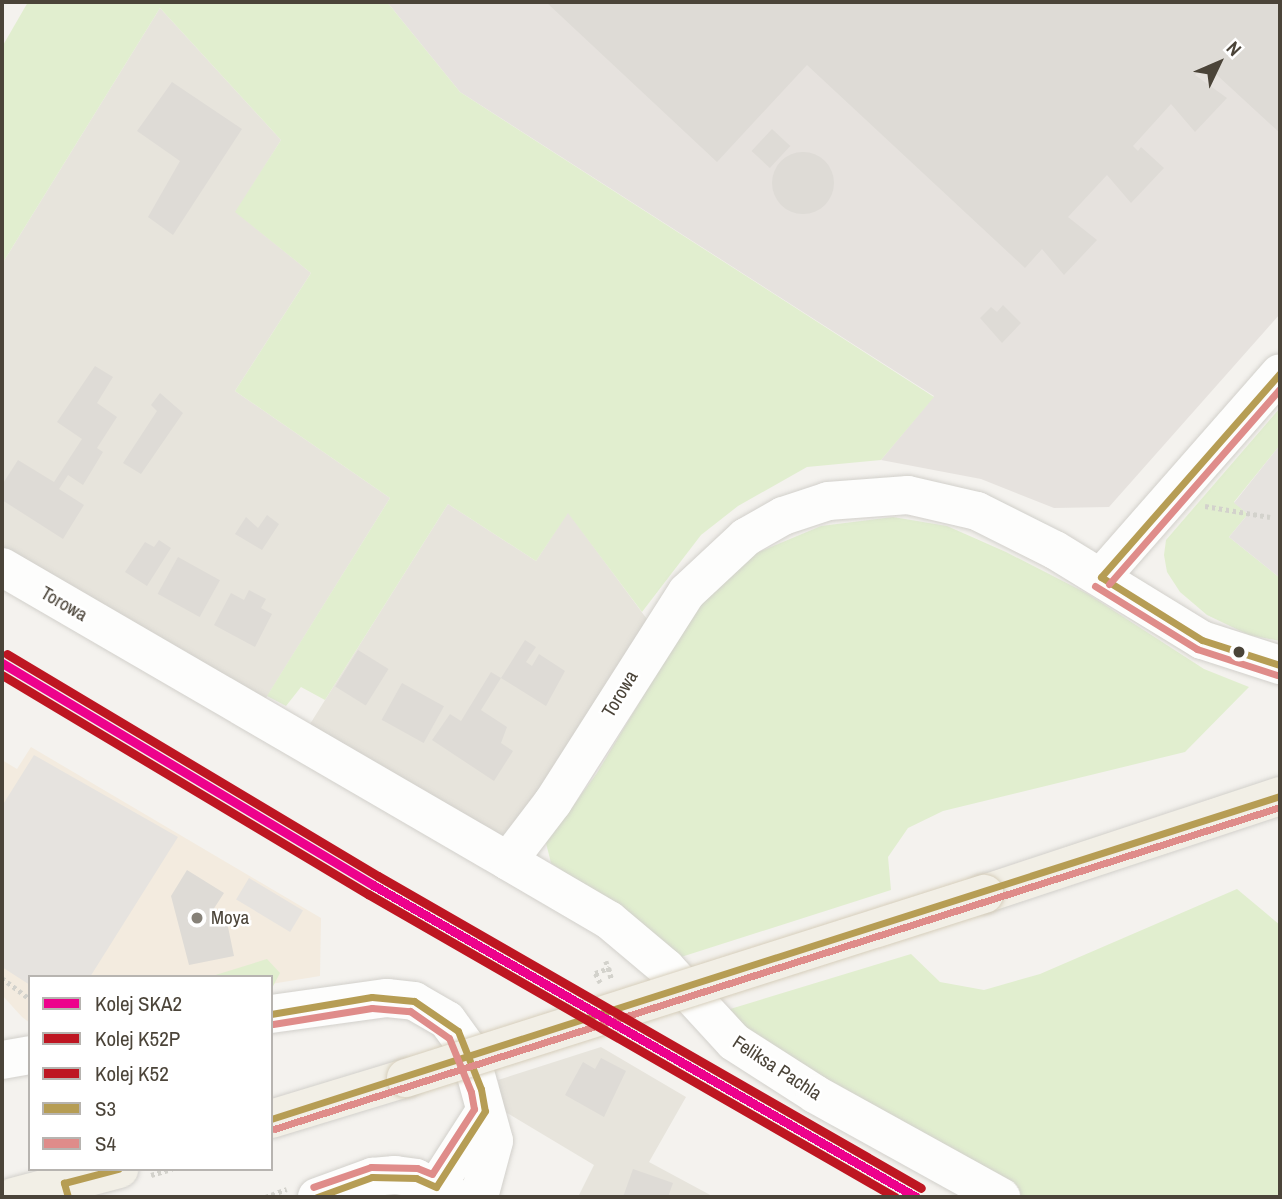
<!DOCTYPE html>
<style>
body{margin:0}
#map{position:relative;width:1282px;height:1199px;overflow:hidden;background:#f4f2ee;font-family:"Archivo Narrow",sans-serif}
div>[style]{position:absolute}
.residential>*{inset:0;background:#e7e4dc}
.commercial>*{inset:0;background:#f3ebdf}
.industrial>*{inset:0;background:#e6e2de}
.green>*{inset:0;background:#e1eecf}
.parking>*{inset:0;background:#e6e3df;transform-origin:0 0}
.building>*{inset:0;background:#dedbd6;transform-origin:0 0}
.round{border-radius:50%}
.path>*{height:4.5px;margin-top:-2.25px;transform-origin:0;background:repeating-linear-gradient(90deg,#d3d2cc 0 3.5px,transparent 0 7px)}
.roads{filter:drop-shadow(0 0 2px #d2d0cb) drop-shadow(0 0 2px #d2d0cb)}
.minor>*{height:38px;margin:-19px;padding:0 19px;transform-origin:19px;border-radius:19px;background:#fdfdfc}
.major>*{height:38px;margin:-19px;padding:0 19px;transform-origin:19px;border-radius:19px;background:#f2efe6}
.bridges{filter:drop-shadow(0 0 2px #d6cebb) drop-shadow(0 0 2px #d6cebb)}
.major-bridge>*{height:38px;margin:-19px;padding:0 19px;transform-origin:19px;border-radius:19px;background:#f2efe6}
.bus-1>*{height:7px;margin:-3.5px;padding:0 3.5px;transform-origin:3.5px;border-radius:3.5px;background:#b69d54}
.bus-2>*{height:7px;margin:-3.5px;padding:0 3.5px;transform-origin:3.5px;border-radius:3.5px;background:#df8c8a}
.rail-1>*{height:9px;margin:-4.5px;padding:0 4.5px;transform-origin:4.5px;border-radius:4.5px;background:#ed028c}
.rail-2>*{height:9px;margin:-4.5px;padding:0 4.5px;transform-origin:4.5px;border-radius:4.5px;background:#be1622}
.rail-3>*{height:9px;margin:-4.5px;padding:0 4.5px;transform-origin:4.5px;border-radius:4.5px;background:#be1622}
.dots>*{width:19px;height:19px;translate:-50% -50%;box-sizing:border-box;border:4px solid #fff;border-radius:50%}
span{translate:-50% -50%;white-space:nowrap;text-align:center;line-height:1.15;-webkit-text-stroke:5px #fff;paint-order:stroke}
.street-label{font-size:19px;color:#4b4439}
.poi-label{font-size:19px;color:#4b4439}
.left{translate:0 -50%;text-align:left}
.frame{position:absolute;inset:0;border:4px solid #4b4439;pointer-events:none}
.legend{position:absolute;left:28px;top:975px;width:245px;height:196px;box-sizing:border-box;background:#fff;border:2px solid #b7b4b0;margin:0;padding:9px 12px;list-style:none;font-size:21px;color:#4b4439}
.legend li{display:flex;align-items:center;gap:14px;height:35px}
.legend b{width:35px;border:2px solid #b7b4b0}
.north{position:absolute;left:1184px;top:28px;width:70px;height:70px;-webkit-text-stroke:5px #fff;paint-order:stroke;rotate:46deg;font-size:19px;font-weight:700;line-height:28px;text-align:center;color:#4b4439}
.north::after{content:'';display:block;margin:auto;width:24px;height:32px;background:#4b4439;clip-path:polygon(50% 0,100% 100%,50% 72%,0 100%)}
</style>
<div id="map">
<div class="residential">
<i style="clip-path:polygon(160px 8px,281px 140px,236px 212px,311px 273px,235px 391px,390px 498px,263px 703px,2px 549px,2px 264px)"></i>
<i style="clip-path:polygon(448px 504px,536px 561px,568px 512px,649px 622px,567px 759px,504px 835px,486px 834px,305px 732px)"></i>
<i style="clip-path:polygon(601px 1047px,686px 1097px,649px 1162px,714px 1197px,578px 1197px,594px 1165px,502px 1110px,498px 1080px)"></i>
</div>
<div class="commercial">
<i style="clip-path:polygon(31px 747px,321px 918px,320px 976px,271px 984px,271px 977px,30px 977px,30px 1023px,22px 1017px,2px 995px,2px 760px,17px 769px)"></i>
</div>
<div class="industrial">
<i style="clip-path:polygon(387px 2px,1280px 2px,1280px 314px,1109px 507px,1054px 508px,981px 479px,881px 460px,934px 396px,460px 92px)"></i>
</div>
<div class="green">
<i style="clip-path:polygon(28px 2px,387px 2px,460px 92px,934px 397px,881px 460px,807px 467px,738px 506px,701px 535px,642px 612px,568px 513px,536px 561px,448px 504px,325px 700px,301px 687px,286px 706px,267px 696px,390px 498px,235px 391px,311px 273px,235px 212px,281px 140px,160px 8px,2px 264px,2px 47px)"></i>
<i style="clip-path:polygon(1280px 408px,1280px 445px,1234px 502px,1248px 514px,1229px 537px,1280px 578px,1280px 641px,1249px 635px,1207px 615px,1180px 592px,1167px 572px,1164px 555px,1166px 540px)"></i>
<i style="clip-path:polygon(893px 517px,947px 526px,1006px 552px,1088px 594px,1204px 669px,1249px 687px,1185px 752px,943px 811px,908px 828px,888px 857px,891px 890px,678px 958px,649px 931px,551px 863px,546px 843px,597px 773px,696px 608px,754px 554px,821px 526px)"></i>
<i style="clip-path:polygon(1237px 889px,1280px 925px,1280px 1197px,1015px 1197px,717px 1013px,911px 954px,940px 982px,984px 990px,1040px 974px)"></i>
<i style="clip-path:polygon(267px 959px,280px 973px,271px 990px,271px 977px,209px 977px)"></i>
</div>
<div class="parking">
<i style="clip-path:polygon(1280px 445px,1280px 578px,1229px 537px,1248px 514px,1234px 503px)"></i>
<i style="clip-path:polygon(34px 755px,178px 837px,90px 977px,30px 977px,30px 985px,2px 967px,2px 806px)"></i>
<i style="left:249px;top:878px;width:63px;height:25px;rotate:31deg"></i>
</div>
<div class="building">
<i style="clip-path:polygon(546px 2px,1280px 2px,1280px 133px,1205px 64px,1195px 75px,1227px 98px,1195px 132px,1171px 104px,1133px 146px,1138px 151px,1141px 147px,1164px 168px,1131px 203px,1107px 175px,1068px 217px,1097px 240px,1064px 275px,1042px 249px,1025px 268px,807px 65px,717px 162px)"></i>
<i style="clip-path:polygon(172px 82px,242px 129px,173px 235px,148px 217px,180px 161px,137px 131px)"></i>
<i style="left:772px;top:129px;width:25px;height:30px;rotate:43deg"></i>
<i class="round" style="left:772px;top:152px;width:62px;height:62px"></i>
<i style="clip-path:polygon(1003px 305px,1021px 323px,1002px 343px,980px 318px,991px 307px,997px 312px)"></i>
<i style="clip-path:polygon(95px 366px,113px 377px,97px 403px,117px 417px,97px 448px,103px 452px,83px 485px,68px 475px,59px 489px,84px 505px,63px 539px,2px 500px,2px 485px,18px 460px,54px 482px,82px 439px,57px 422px)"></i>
<i style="clip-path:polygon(160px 393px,183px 413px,141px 474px,123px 463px,157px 411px,151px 405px)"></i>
<i style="clip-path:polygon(267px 515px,279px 524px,262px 550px,235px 534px,246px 517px,258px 528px)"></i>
<i style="clip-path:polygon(159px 540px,171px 548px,147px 586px,125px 572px,145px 542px,154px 547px)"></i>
<i style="left:178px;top:557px;width:48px;height:42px;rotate:29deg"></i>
<i style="clip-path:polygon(249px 590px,266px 599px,261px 608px,272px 614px,255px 647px,214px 625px,231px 593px,244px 600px)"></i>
<i style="clip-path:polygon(525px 640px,536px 647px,526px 662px,532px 666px,539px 654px,565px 671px,546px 706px,501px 678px)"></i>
<i style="left:358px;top:650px;width:36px;height:43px;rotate:32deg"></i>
<i style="clip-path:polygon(491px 672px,501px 678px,481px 710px,507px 727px,501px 743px,513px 751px,494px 781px,432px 740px,450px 714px,461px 721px)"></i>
<i style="left:402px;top:683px;width:48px;height:42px;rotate:29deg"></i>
<i style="clip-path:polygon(187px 870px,224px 893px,211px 913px,227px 922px,234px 956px,189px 965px,171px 896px)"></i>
<i style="clip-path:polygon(601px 1058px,626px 1071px,604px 1117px,565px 1095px,583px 1062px,595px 1069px)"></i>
<i style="clip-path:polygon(633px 1169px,673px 1183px,668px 1197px,623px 1197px)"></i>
</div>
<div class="path">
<i style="left:1205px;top:506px;width:66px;rotate:9.6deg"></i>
<i style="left:606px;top:961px;width:19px;rotate:72deg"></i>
<i style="left:2px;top:978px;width:35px;rotate:37deg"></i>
<i style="left:600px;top:983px;width:11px;rotate:-117deg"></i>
<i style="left:595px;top:973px;width:15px;rotate:-20deg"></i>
<i style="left:609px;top:968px;width:10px;rotate:79deg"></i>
<i style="left:151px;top:1175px;width:22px;rotate:-16deg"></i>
<i style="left:265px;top:1197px;width:23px;rotate:-20deg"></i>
</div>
<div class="roads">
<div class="minor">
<i style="left:2px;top:567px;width:585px;rotate:30.16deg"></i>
<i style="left:508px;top:861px;width:74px;rotate:-52.7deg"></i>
<i style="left:553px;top:802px;width:249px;rotate:-57.5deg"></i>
<i style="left:687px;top:592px;width:81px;rotate:-43deg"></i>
<i style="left:746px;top:537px;width:43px;rotate:-29.6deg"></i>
<i style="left:783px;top:516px;width:47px;rotate:-18.4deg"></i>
<i style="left:828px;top:501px;width:80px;rotate:-4.3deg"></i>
<i style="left:908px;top:495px;width:71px;rotate:13.1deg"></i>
<i style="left:977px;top:511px;width:87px;rotate:26.6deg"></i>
<i style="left:1055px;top:550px;width:172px;rotate:31.5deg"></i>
<i style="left:1202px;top:640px;width:82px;rotate:17.8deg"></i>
<i style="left:1101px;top:577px;width:271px;rotate:-48.7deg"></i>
<i style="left:508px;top:861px;width:117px;rotate:30.3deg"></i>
<i style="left:609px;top:920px;width:75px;rotate:40.1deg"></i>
<i style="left:666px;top:968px;width:100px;rotate:47.4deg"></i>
<i style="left:734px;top:1042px;width:96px;rotate:32.7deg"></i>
<i style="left:815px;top:1094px;width:213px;rotate:29deg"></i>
<i style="left:271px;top:1014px;width:117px;rotate:-7.9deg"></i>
<i style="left:387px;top:998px;width:27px;rotate:6deg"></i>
<i style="left:414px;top:1001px;width:38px;rotate:30deg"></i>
<i style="left:447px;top:1020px;width:37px;rotate:54deg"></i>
<i style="left:469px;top:1050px;width:94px;rotate:74.6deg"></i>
<i style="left:494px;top:1141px;width:58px;rotate:105deg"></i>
<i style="left:2px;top:1060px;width:28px;rotate:-10deg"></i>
<i style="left:436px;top:1187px;width:90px;rotate:-57.2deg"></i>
<i style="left:317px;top:1197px;width:59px;rotate:-20deg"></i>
<i style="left:372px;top:1177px;width:23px;rotate:-5deg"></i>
<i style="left:395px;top:1175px;width:21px;rotate:8deg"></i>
<i style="left:416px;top:1178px;width:43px;rotate:26deg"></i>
</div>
<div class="major">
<i style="left:984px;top:894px;width:312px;rotate:-18.3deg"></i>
<i style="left:271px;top:1119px;width:141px;rotate:-16.9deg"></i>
<i style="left:13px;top:1197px;width:110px;rotate:-14.8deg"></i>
</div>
</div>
<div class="bridges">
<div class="major-bridge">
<i style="left:406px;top:1078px;width:607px;rotate:-17.66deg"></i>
</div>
</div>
<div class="bus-1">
<i style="left:1101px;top:577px;width:271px;rotate:-48.7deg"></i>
<i style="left:1101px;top:577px;width:119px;rotate:32deg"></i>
<i style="left:1202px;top:640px;width:82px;rotate:17.8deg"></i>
<i style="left:271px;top:1014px;width:102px;rotate:-9.6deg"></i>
<i style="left:372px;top:997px;width:42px;rotate:5.4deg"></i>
<i style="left:414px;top:1001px;width:53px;rotate:34.3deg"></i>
<i style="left:458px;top:1031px;width:62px;rotate:68.4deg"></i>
<i style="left:481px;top:1089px;width:22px;rotate:80deg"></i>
<i style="left:485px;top:1111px;width:90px;rotate:122.8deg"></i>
<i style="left:436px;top:1187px;width:22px;rotate:-156deg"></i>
<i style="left:416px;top:1178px;width:44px;rotate:-178.7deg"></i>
<i style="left:372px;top:1177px;width:59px;rotate:160deg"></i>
<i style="left:271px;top:1119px;width:1059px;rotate:-17.75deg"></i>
<i style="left:68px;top:1197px;width:15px;rotate:-106deg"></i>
<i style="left:64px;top:1183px;width:56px;rotate:-14.5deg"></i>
</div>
<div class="bus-2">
<i style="left:1109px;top:584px;width:259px;rotate:-48.8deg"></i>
<i style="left:1095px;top:586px;width:120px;rotate:31.7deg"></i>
<i style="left:1197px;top:649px;width:84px;rotate:18deg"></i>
<i style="left:273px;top:1024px;width:100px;rotate:-9.2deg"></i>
<i style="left:372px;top:1008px;width:38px;rotate:5deg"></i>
<i style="left:410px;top:1011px;width:47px;rotate:34.7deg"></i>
<i style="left:449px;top:1038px;width:58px;rotate:67.8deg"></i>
<i style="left:471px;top:1092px;width:17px;rotate:80deg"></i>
<i style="left:474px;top:1109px;width:77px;rotate:122.9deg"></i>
<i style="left:432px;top:1174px;width:16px;rotate:-158deg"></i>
<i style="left:417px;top:1168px;width:46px;rotate:-178.8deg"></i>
<i style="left:371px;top:1167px;width:61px;rotate:161deg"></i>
<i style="left:274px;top:1129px;width:1056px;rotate:-17.75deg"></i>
</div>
<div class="rail-1">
<i style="left:2px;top:663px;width:432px;rotate:30.9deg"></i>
<i style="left:373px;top:885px;width:626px;rotate:29.88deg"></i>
</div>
<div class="rail-2">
<i style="left:2px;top:675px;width:427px;rotate:30.9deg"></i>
<i style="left:368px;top:894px;width:608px;rotate:29.9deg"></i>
</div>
<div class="rail-3">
<i style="left:7px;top:654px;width:432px;rotate:30.9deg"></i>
<i style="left:378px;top:876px;width:626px;rotate:29.88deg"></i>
</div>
<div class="dots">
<i style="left:1239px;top:652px;background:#4b4439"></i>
<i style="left:197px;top:918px;background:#868178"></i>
</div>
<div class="street-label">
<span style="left:64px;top:604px;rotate:30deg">Torowa</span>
<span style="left:620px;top:694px;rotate:-59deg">Torowa</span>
<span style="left:777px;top:1068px;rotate:33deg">Feliksa Pachla</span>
</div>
<div class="poi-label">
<span class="left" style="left:211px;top:918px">Moya</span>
</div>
<div class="frame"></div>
<ul class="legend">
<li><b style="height:9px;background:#ed028c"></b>Kolej SKA2</li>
<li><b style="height:9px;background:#be1622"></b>Kolej K52P</li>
<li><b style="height:9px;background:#be1622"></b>Kolej K52</li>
<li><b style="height:9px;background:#b69d54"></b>S3</li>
<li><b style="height:9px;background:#df8c8a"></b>S4</li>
</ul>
<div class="north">N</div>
</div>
